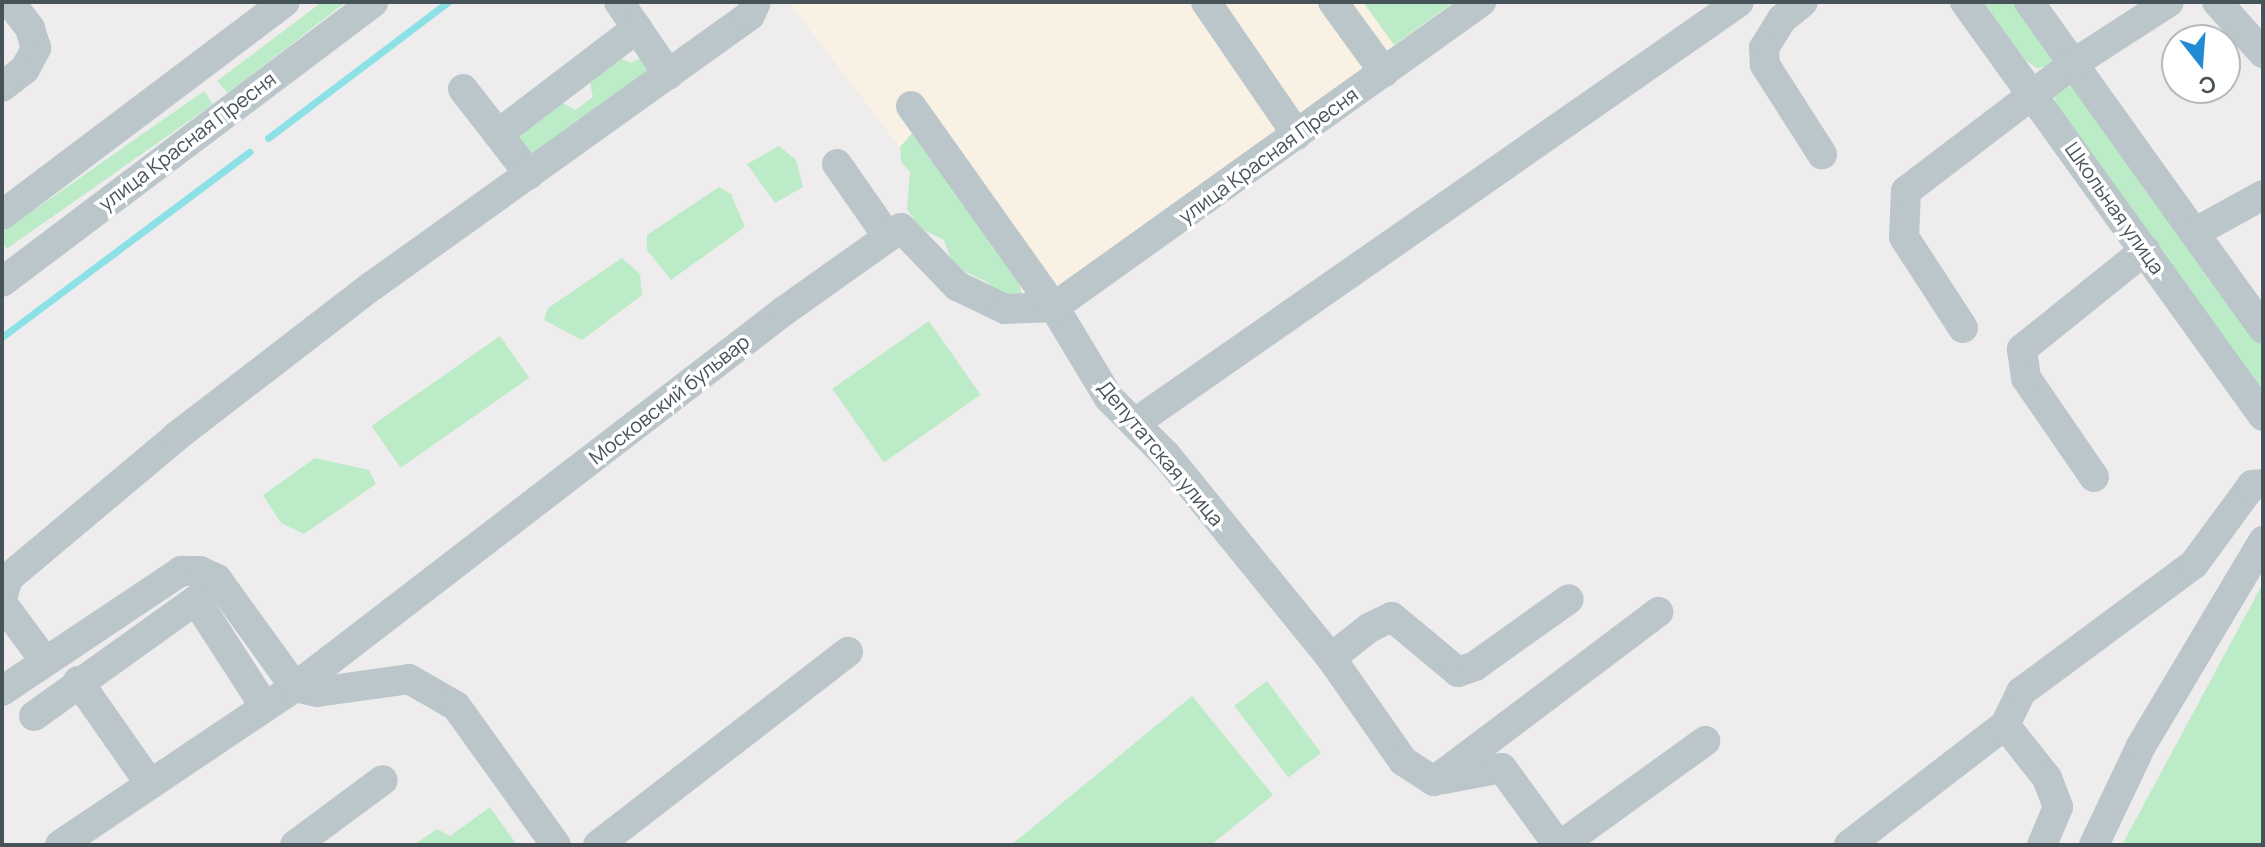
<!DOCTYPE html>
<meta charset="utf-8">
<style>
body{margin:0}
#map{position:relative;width:2265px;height:847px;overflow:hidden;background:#efeced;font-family:Manrope,sans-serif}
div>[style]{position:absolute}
.commercial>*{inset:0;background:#faf1e5}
.green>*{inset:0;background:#bcecc7;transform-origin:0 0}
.stream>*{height:7px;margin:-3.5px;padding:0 3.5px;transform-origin:3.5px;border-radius:3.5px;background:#8be1e6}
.minor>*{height:30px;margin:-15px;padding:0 15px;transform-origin:15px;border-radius:15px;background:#bbc6cb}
span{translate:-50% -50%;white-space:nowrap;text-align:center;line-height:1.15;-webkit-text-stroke:7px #fff;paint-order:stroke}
.street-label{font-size:20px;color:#465359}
.frame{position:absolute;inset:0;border:4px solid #465359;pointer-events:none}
.north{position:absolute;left:2161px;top:24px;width:80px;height:80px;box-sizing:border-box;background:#fff;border:2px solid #b5babd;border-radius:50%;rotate:163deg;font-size:22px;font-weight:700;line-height:32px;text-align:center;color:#465359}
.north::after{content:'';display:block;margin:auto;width:28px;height:36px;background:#228bd4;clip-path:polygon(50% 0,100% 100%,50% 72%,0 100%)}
</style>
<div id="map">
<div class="commercial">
<i style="clip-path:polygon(789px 2px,1472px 2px,1033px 322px)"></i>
</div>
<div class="green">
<i style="clip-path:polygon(322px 2px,346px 2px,228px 93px,217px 81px)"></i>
<i style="clip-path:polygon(1363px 2px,1454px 2px,1394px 45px)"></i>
<i style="clip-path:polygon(1983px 2px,2015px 2px,2053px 56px,2049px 66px,2037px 68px,2026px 61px)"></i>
<i style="clip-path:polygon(616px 56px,631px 63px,640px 58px,653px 76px,524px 159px,515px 129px,561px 102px,575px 110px,593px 97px,590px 83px)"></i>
<i style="clip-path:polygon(2067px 84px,2078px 88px,2263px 344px,2263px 391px,2056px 106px,2054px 96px)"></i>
<i style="left:204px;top:91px;width:16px;height:252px;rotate:55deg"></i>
<i style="clip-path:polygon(922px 131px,1015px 263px,1022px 295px,1009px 302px,987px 282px,954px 267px,944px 240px,920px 228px,907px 209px,910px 172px,901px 162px,900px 147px,912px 133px)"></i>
<i style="clip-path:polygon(779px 146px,796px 160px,803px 187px,775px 203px,747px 164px)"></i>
<i style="clip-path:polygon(719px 187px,731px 194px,745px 227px,671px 280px,647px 250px,647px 235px)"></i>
<i style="clip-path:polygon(622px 258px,640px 274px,642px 295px,582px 340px,544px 320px,548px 308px)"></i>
<i style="left:929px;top:321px;width:90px;height:118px;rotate:55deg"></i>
<i style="left:500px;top:336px;width:51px;height:157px;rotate:55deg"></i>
<i style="clip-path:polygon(315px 458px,369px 470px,376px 484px,304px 534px,281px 523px,263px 495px)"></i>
<i style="clip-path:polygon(2263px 583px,2263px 845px,2122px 845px)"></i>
<i style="left:1267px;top:681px;width:90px;height:41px;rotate:53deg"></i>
<i style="clip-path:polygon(1192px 696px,1273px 795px,1211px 845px,1011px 845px)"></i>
<i style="clip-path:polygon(490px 807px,517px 845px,414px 845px,437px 829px,450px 836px)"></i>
</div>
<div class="stream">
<i style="left:268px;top:138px;width:226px;rotate:-37.1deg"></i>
<i style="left:2px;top:337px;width:309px;rotate:-36.8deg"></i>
</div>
<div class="minor">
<i style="left:619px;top:2px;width:88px;rotate:55.6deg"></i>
<i style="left:1206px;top:2px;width:161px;rotate:55.6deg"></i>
<i style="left:1333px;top:2px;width:87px;rotate:53.9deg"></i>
<i style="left:1803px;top:2px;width:27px;rotate:141deg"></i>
<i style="left:1782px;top:19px;width:34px;rotate:122deg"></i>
<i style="left:1764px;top:48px;width:17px;rotate:87deg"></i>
<i style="left:1765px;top:65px;width:106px;rotate:57.4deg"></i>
<i style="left:1965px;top:2px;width:510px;rotate:54.25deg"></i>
<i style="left:2029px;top:2px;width:402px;rotate:54.4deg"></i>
<i style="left:2217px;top:2px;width:69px;rotate:48deg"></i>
<i style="left:2px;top:87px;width:29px;rotate:-38deg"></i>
<i style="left:25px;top:69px;width:24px;rotate:-62deg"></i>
<i style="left:36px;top:48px;width:21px;rotate:-107deg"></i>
<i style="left:30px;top:28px;width:33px;rotate:-128deg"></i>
<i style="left:463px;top:89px;width:108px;rotate:52.2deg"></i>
<i style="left:911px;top:106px;width:247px;rotate:54.6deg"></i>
<i style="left:1054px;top:307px;width:106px;rotate:58.9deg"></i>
<i style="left:1109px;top:398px;width:81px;rotate:45deg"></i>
<i style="left:1166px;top:455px;width:262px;rotate:50.9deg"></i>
<i style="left:1331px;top:658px;width:126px;rotate:55deg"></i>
<i style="left:1403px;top:761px;width:37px;rotate:33deg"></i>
<i style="left:498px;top:134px;width:175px;rotate:-37.3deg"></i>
<i style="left:837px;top:164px;width:89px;rotate:55.1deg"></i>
<i style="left:2px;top:215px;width:354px;rotate:-37deg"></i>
<i style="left:2194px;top:233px;width:79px;rotate:-28.8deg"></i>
<i style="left:2px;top:282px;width:465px;rotate:-37deg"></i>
<i style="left:1963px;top:328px;width:108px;rotate:-123deg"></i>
<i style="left:1904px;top:237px;width:46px;rotate:-87.5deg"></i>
<i style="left:1906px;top:191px;width:210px;rotate:-37.3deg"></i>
<i style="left:2073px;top:64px;width:114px;rotate:-32.9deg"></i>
<i style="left:1135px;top:423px;width:736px;rotate:-34.88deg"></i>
<i style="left:2094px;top:477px;width:120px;rotate:-124.5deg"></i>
<i style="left:2026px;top:378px;width:29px;rotate:-98deg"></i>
<i style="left:2022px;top:349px;width:158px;rotate:-38.8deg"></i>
<i style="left:2px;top:598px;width:21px;rotate:-73deg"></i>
<i style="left:8px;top:578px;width:221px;rotate:-40deg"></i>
<i style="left:177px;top:436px;width:246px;rotate:-37.6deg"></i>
<i style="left:372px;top:286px;width:465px;rotate:-35.6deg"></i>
<i style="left:750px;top:15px;width:14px;rotate:-65deg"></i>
<i style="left:2px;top:603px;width:71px;rotate:53.6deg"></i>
<i style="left:1331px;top:658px;width:48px;rotate:-38.3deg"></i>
<i style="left:1369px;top:628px;width:25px;rotate:-26deg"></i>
<i style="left:1392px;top:617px;width:86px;rotate:39.8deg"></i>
<i style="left:1458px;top:672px;width:18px;rotate:-19deg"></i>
<i style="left:1475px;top:666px;width:115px;rotate:-35.5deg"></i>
<i style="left:78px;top:681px;width:126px;rotate:55deg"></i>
<i style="left:2px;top:691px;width:216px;rotate:-33.8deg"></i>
<i style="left:181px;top:571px;width:19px"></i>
<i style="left:200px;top:571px;width:19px;rotate:25deg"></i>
<i style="left:217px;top:579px;width:133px;rotate:54.2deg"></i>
<i style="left:295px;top:687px;width:23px;rotate:13deg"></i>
<i style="left:317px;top:692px;width:93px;rotate:-8deg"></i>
<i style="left:409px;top:679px;width:54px;rotate:29.9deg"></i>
<i style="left:456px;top:706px;width:171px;rotate:54.3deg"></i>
<i style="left:34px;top:716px;width:199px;rotate:-35.6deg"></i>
<i style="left:196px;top:600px;width:127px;rotate:57.2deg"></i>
<i style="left:2005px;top:725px;width:68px;rotate:51.6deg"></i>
<i style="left:2047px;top:778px;width:31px;rotate:69deg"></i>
<i style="left:2058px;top:807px;width:41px;rotate:112.8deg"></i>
<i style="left:1444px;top:779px;width:59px;rotate:-10.7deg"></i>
<i style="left:1502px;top:768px;width:95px;rotate:54deg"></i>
<i style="left:1434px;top:781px;width:281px;rotate:-37deg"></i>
<i style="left:60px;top:845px;width:283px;rotate:-33.9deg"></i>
<i style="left:295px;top:687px;width:617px;rotate:-37.56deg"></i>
<i style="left:784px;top:311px;width:143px;rotate:-35.4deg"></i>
<i style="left:901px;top:228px;width:81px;rotate:46deg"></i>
<i style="left:957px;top:286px;width:53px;rotate:25.6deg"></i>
<i style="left:1005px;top:309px;width:49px;rotate:-2.3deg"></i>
<i style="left:1054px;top:307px;width:525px;rotate:-35.54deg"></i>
<i style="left:295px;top:845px;width:109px;rotate:-36.5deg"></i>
<i style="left:598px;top:845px;width:316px;rotate:-37.7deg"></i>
<i style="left:1561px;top:845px;width:178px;rotate:-35.8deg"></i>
<i style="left:1849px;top:845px;width:197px;rotate:-37.6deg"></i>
<i style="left:2005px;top:725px;width:37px;rotate:-64deg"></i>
<i style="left:2021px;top:692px;width:215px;rotate:-36.5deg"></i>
<i style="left:2194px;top:564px;width:98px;rotate:-53.7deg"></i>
<i style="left:2252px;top:485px;width:11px;rotate:-5deg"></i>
<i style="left:2094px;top:845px;width:110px;rotate:-64.6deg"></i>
<i style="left:2141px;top:746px;width:239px;rotate:-59.2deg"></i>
</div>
<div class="street-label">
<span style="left:187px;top:141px;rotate:-37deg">улица Красная Пресня</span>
<span style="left:1268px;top:155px;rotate:-36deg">улица Красная Пресня</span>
<span style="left:2115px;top:208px;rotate:55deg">Школьная улица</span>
<span style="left:669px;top:399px;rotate:-38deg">Московский бульвар</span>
<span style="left:1161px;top:453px;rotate:50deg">Депутатская улица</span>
</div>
<div class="frame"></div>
<div class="north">С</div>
</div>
